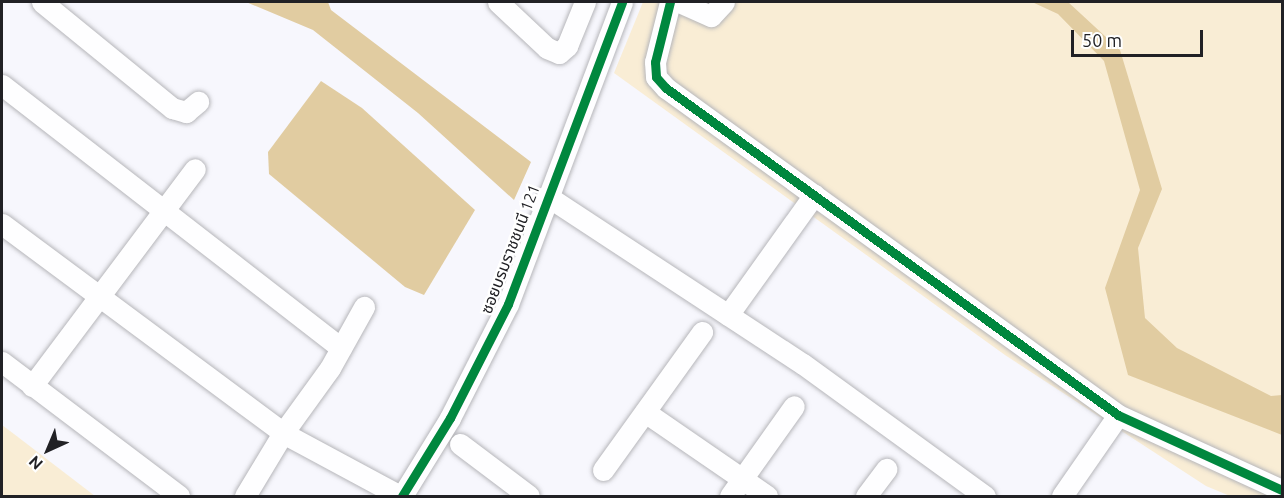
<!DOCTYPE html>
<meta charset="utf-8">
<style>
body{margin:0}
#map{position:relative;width:1284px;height:498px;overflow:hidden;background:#f7f7fd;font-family:Ubuntu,"Noto Sans Thai",sans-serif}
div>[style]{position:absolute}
.green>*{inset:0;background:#f9edd5}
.water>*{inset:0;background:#e1cca1}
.roads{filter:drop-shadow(0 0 2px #b6b6ba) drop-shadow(0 0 2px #b6b6ba)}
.minor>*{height:21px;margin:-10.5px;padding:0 10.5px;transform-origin:10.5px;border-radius:10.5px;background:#fefeff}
.cycleway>*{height:9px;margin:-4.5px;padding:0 4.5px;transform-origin:4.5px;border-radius:4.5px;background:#00873e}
span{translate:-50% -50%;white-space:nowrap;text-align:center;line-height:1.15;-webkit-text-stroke:5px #fff;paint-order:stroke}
.street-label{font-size:16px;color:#212125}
.frame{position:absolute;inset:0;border:3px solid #212125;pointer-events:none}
.north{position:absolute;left:18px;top:420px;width:60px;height:60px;-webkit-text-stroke:4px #fff;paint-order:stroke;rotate:224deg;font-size:16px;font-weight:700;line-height:24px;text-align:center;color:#212125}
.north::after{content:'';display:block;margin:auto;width:21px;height:27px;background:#212125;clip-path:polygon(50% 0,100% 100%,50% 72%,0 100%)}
.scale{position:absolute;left:1071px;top:30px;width:132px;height:27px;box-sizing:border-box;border:3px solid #212125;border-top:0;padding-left:8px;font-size:18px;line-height:21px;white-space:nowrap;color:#212125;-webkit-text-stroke:4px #fff;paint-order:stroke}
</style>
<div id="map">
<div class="green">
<i style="clip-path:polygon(643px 2px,1282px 2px,1282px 496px,1230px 496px,1206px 486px,1005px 355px,614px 73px)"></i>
<i style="clip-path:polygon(2px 425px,14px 434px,95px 496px,2px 496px)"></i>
</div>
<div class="water">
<i style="clip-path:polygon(246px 2px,328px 2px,331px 10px,531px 162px,514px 200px,418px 113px,313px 30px)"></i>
<i style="clip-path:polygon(1032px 2px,1068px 2px,1120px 50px,1162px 189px,1138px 248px,1145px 318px,1177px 348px,1271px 396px,1282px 395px,1282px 435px,1128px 375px,1105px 288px,1140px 190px,1104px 61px,1058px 14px)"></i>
<i style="clip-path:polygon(321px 81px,362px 108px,475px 210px,424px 295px,405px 287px,269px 174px,268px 152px)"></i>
</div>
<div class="roads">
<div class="minor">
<i style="left:42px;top:2px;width:168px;rotate:39.2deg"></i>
<i style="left:172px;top:108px;width:15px;rotate:16deg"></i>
<i style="left:186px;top:112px;width:16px;rotate:-40deg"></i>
<i style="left:498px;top:2px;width:67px;rotate:43.2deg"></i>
<i style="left:547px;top:48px;width:13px;rotate:23deg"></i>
<i style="left:559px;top:53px;width:11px;rotate:-41deg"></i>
<i style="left:567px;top:46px;width:48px;rotate:-67.8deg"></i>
<i style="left:670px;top:2px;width:62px;rotate:104deg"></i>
<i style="left:655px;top:62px;width:15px;rotate:86deg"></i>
<i style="left:656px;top:77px;width:15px;rotate:48deg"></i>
<i style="left:666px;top:88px;width:558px;rotate:35.88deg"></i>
<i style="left:1118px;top:415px;width:180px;rotate:24.6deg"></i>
<i style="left:679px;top:2px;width:35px;rotate:24deg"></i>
<i style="left:711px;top:16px;width:19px;rotate:-47deg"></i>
<i style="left:2px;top:85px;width:429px;rotate:37.8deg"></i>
<i style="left:547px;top:196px;width:306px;rotate:33.3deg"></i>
<i style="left:803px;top:364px;width:225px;rotate:36deg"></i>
<i style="left:2px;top:224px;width:350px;rotate:36.6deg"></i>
<i style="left:283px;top:433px;width:133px;rotate:28.3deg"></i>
<i style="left:728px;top:315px;width:148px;rotate:-54.4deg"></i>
<i style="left:2px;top:362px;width:222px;rotate:37.1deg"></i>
<i style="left:32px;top:386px;width:271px;rotate:-53.1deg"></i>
<i style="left:645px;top:412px;width:148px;rotate:34.5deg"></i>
<i style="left:460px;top:444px;width:86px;rotate:37deg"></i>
<i style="left:603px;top:470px;width:170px;rotate:-54.3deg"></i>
<i style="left:245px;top:496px;width:74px;rotate:-58.9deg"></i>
<i style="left:283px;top:433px;width:80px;rotate:-54.1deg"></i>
<i style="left:330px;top:368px;width:70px;rotate:-60.9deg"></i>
<i style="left:402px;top:496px;width:92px;rotate:-58.4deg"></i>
<i style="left:450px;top:418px;width:128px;rotate:-63deg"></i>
<i style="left:508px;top:304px;width:323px;rotate:-69.3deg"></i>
<i style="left:730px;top:496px;width:110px;rotate:-54.6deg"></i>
<i style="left:866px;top:496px;width:34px;rotate:-53deg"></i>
<i style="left:1062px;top:496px;width:98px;rotate:-55.3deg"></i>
</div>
</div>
<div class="cycleway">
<i style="left:670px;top:2px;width:62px;rotate:104deg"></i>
<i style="left:655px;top:62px;width:15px;rotate:86deg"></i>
<i style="left:656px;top:77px;width:15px;rotate:48deg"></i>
<i style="left:666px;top:88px;width:558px;rotate:35.88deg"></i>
<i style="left:1118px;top:415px;width:180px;rotate:24.6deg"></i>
<i style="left:402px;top:496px;width:92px;rotate:-58.4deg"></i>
<i style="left:450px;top:418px;width:128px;rotate:-63deg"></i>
<i style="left:508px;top:304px;width:323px;rotate:-69.3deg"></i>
</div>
<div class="street-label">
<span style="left:510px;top:249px;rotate:-69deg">ซอยบรมราชชนนี 121</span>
</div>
<div class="frame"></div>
<div class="north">N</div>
<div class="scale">50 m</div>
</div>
